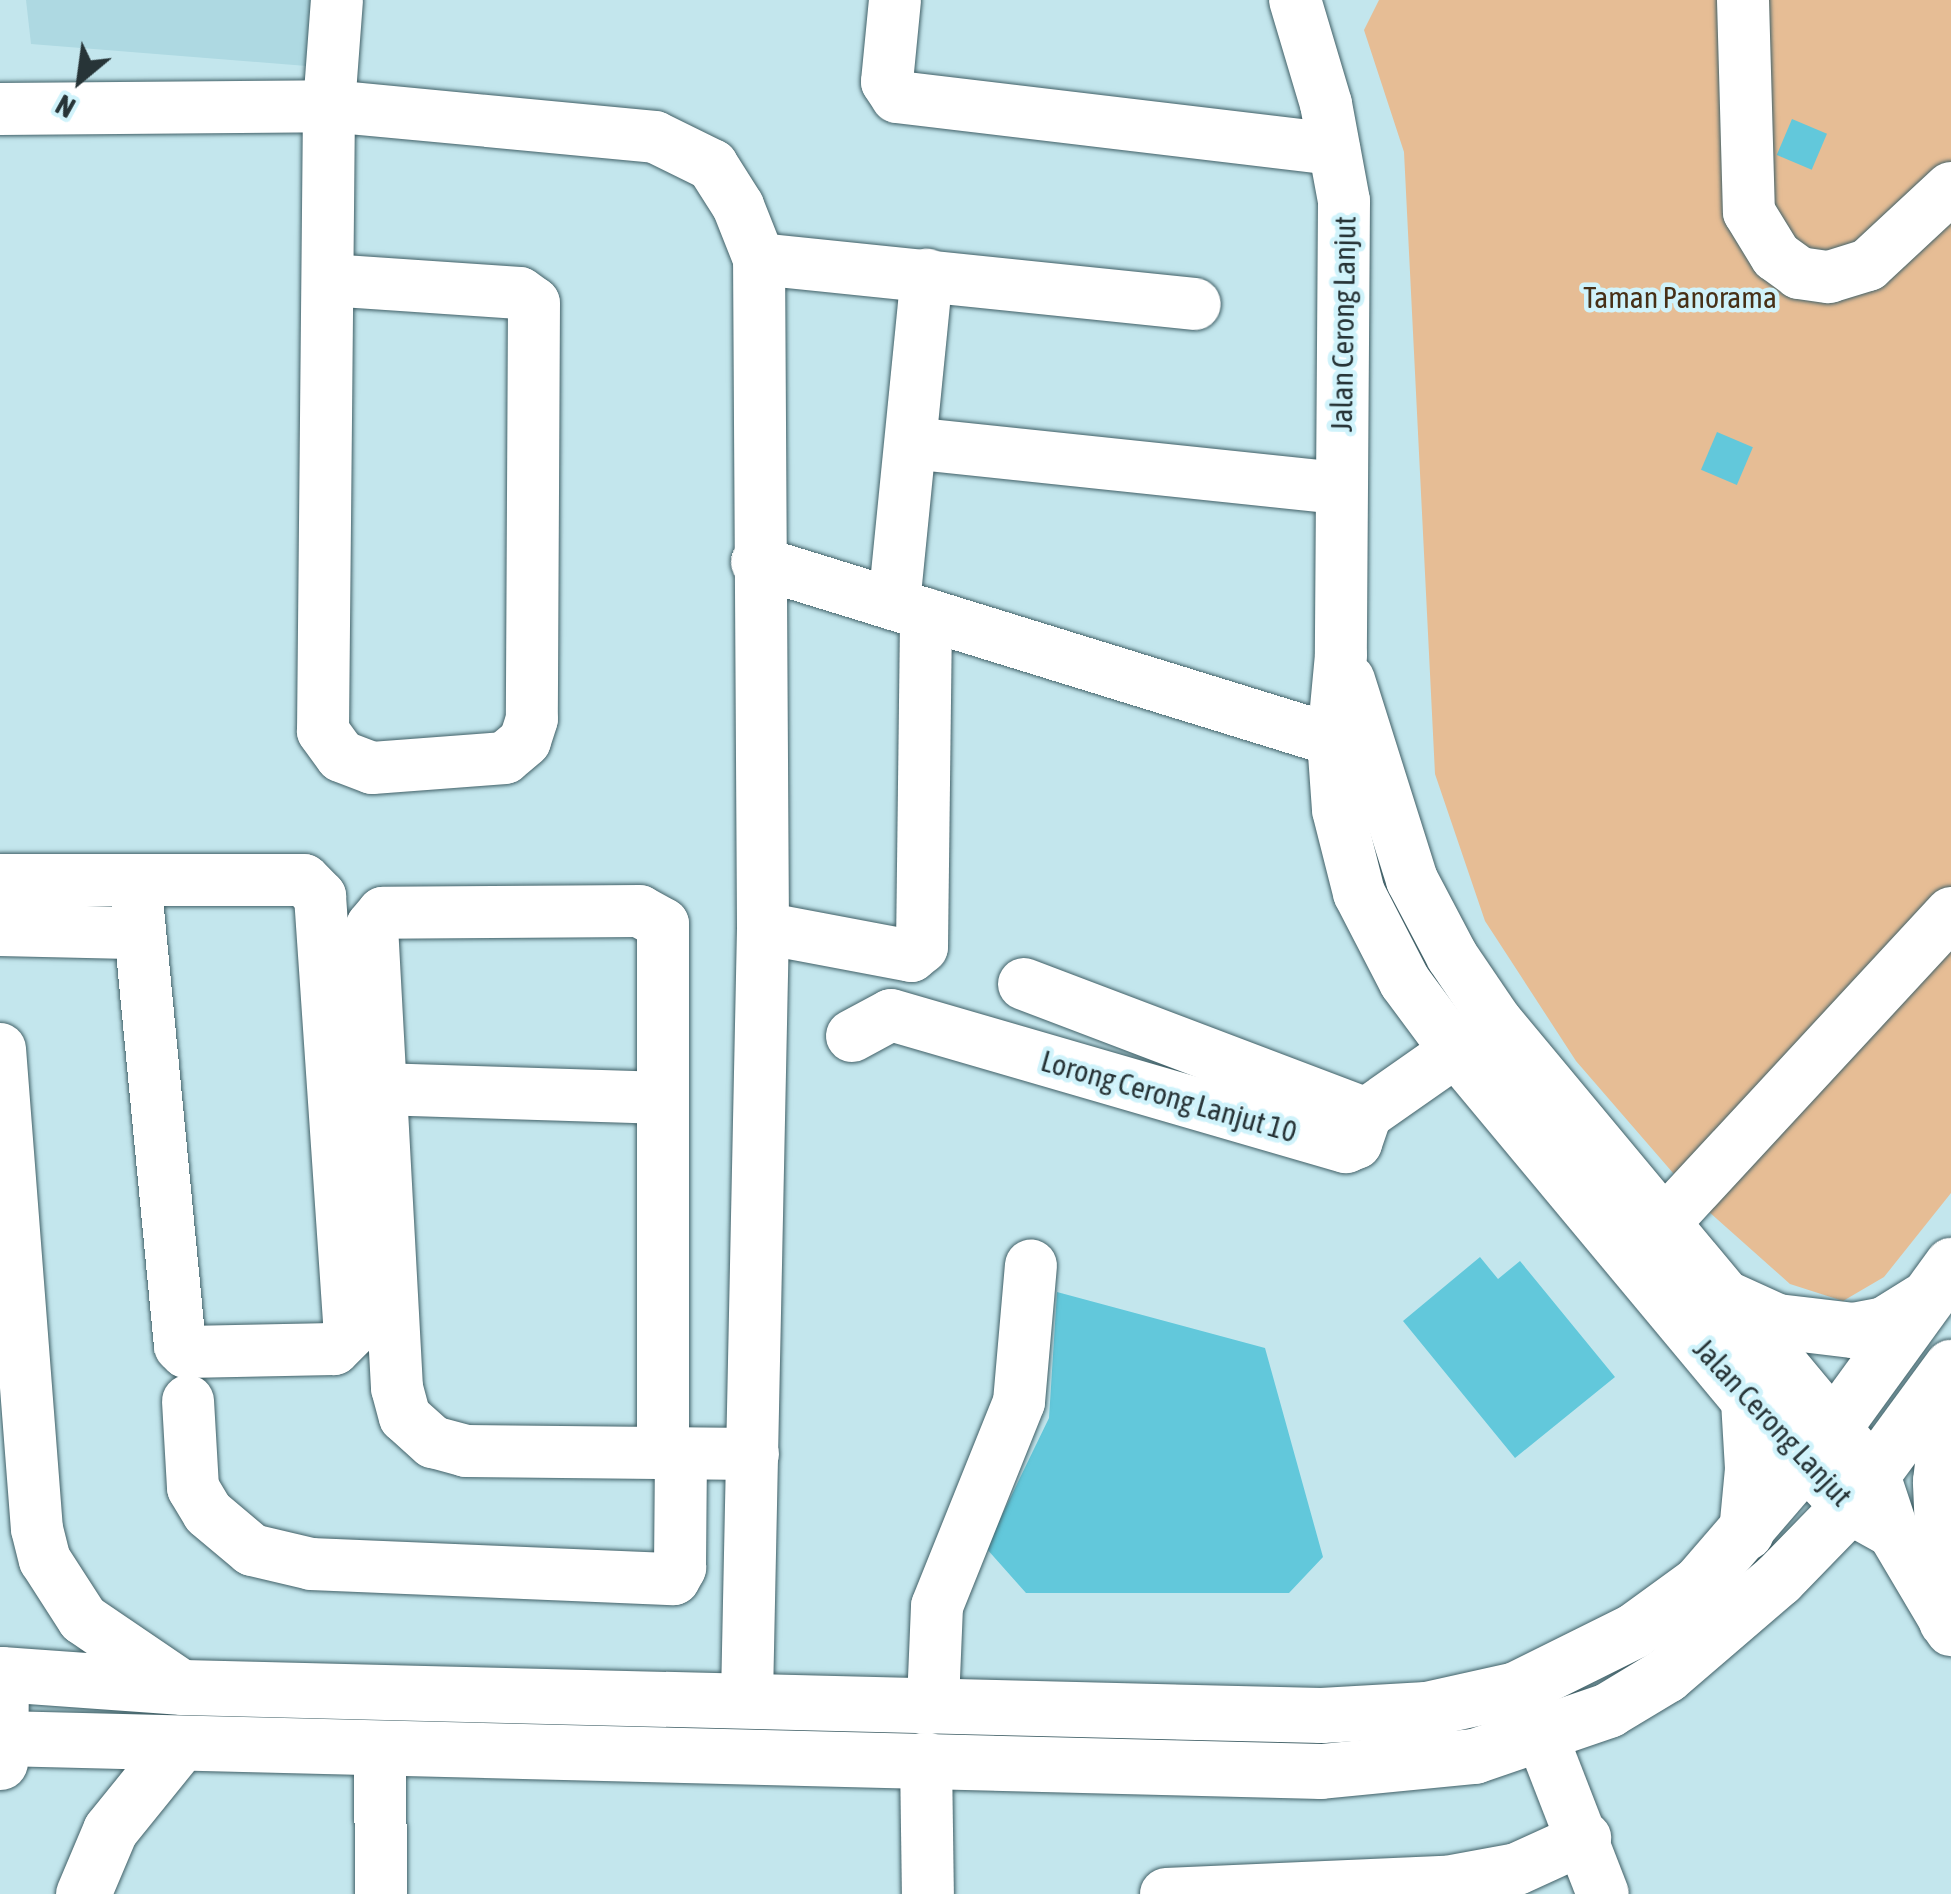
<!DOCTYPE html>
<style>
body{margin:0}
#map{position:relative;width:1951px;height:1894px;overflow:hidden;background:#c3e6ed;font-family:"Asap Condensed",sans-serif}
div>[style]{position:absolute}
.built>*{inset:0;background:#aed9e2}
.green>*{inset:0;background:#e6bd95}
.building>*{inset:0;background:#62c8db;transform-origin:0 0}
.roads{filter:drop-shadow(0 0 2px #416067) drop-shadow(0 0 2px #416067)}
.minor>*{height:52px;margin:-26px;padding:0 26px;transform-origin:26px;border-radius:26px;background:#fff}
.major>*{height:55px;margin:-27.5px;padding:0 27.5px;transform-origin:27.5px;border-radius:27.5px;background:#fff}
span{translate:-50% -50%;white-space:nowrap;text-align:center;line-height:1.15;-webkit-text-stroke:9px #d0f3fb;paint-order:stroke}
.park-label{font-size:30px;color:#473017}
.street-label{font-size:30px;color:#273437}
.north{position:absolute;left:30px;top:30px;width:100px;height:100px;-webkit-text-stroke:8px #d0f3fb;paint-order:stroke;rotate:209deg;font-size:28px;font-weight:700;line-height:40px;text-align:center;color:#273437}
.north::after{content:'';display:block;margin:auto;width:35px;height:45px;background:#273437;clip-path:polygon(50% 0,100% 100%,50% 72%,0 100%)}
</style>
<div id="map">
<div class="built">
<i style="clip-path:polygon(26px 0,336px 0,331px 68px,31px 44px)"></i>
</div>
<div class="green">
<i style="clip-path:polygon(1379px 0,1951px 0,1951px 1193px,1884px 1277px,1843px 1301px,1790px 1284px,1699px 1203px,1576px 1061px,1485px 921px,1435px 774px,1404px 152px,1364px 30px)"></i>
</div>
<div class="building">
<i style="left:1792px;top:119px;width:38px;height:39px;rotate:23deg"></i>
<i style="left:1717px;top:432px;width:39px;height:41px;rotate:23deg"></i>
<i style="clip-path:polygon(1480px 1257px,1498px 1279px,1520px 1261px,1615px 1377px,1515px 1458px,1403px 1321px)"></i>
<i style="clip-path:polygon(1057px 1292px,1265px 1348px,1323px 1557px,1289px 1593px,1026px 1593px,986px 1548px,1049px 1418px)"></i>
</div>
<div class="roads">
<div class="minor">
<i style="left:895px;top:0;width:82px;rotate:95.6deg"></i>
<i style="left:887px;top:82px;width:18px;rotate:56deg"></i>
<i style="left:897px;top:97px;width:440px;rotate:6.8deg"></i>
<i style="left:1295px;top:0;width:109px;rotate:73.4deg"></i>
<i style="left:1326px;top:104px;width:99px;rotate:79.5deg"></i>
<i style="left:1344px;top:201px;width:454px;rotate:90.4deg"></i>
<i style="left:1341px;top:655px;width:85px;rotate:95.4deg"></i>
<i style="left:1333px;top:740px;width:70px;rotate:85.9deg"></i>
<i style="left:1338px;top:810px;width:86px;rotate:75.8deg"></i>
<i style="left:1359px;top:893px;width:100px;rotate:62.7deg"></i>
<i style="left:1405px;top:982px;width:86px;rotate:53.5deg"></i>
<i style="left:1456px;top:1051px;width:456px;rotate:50.2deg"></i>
<i style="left:1748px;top:1401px;width:146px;rotate:46.7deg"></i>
<i style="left:1848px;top:1507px;width:51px;rotate:29.1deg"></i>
<i style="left:1743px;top:0;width:212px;rotate:88.4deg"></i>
<i style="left:1749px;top:212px;width:52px;rotate:58.5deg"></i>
<i style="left:1776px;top:256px;width:29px;rotate:36deg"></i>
<i style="left:1799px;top:273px;width:30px;rotate:8deg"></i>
<i style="left:1829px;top:277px;width:41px;rotate:-17.1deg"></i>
<i style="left:1868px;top:265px;width:113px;rotate:-42.9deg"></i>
<i style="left:0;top:109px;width:329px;rotate:-0.5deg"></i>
<i style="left:329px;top:106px;width:327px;rotate:5.4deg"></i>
<i style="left:655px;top:137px;width:64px;rotate:26.2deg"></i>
<i style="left:712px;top:165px;width:49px;rotate:57.6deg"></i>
<i style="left:738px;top:206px;width:57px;rotate:68.4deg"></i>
<i style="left:328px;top:280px;width:192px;rotate:3.9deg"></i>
<i style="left:520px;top:293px;width:17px;rotate:36deg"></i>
<i style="left:534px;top:303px;width:416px;rotate:90.3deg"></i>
<i style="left:532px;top:719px;width:23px;rotate:108deg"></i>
<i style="left:525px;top:741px;width:26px;rotate:140deg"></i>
<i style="left:505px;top:758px;width:133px;rotate:175.7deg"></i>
<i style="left:372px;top:768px;width:33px;rotate:-159deg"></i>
<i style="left:341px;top:756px;width:31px;rotate:-126deg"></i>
<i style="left:323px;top:731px;width:625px;rotate:-89.45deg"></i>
<i style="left:329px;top:106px;width:106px;rotate:-85.7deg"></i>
<i style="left:911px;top:443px;width:431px;rotate:6deg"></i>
<i style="left:757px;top:562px;width:603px;rotate:17.17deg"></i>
<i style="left:894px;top:604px;width:331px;rotate:-84.3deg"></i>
<i style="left:1349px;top:680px;width:210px;rotate:72.5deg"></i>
<i style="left:1412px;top:880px;width:86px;rotate:62.2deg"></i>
<i style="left:1452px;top:956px;width:78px;rotate:55.9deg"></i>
<i style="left:1496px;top:1021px;width:591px;rotate:50.22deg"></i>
<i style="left:1874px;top:1475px;width:60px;rotate:71.6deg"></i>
<i style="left:1893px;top:1532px;width:114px;rotate:59.4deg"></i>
<i style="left:0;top:880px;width:135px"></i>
<i style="left:135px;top:880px;width:169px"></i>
<i style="left:304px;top:880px;width:23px;rotate:45deg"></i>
<i style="left:320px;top:896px;width:438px;rotate:86.1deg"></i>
<i style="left:350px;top:1333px;width:23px;rotate:135deg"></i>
<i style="left:334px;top:1349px;width:148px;rotate:178.8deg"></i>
<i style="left:186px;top:1352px;width:8px;rotate:-135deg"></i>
<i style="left:180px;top:1346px;width:468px;rotate:-95.5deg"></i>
<i style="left:763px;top:928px;width:151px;rotate:10.7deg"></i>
<i style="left:911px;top:956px;width:14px;rotate:-39deg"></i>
<i style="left:922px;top:947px;width:333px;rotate:-89.3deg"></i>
<i style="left:0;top:930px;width:137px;rotate:1.3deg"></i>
<i style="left:1024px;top:984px;width:366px;rotate:20.8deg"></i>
<i style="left:852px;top:1036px;width:44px;rotate:-28.3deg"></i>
<i style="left:891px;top:1015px;width:474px;rotate:16.2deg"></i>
<i style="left:1346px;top:1147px;width:11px;rotate:-22deg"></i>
<i style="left:1356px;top:1143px;width:31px;rotate:-71deg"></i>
<i style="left:1366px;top:1114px;width:110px;rotate:-35deg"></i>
<i style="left:0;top:1049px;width:481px;rotate:85.6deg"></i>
<i style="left:37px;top:1529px;width:32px;rotate:76deg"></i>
<i style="left:45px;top:1560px;width:70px;rotate:57.2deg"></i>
<i style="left:83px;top:1619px;width:121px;rotate:34.2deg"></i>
<i style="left:381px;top:1089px;width:282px;rotate:1.8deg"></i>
<i style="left:1665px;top:1222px;width:421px;rotate:-47.2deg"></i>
<i style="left:188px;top:1401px;width:87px;rotate:86.7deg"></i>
<i style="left:193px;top:1488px;width:29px;rotate:59deg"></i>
<i style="left:208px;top:1513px;width:57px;rotate:40.1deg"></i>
<i style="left:252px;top:1550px;width:61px;rotate:13.3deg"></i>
<i style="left:311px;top:1564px;width:363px;rotate:2.4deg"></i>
<i style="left:674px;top:1579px;width:13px;rotate:-61deg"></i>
<i style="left:680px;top:1568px;width:115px;rotate:-89.5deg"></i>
<i style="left:663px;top:1453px;width:529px;rotate:-90deg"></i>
<i style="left:663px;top:924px;width:26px;rotate:-151deg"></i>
<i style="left:640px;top:911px;width:257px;rotate:179.6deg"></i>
<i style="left:383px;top:913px;width:17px;rotate:130deg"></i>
<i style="left:372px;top:926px;width:463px;rotate:86.9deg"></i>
<i style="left:397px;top:1388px;width:30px;rotate:75deg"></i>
<i style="left:405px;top:1417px;width:38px;rotate:42deg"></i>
<i style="left:433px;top:1442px;width:34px;rotate:15deg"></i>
<i style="left:466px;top:1451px;width:287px;rotate:0.6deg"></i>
<i style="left:747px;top:1698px;width:770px;rotate:-88.81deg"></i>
<i style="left:763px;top:928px;width:669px;rotate:-90.34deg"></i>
<i style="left:759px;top:259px;width:438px;rotate:5.9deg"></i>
<i style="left:933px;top:1702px;width:96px;rotate:-87.6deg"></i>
<i style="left:937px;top:1606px;width:220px;rotate:-68.1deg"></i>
<i style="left:1019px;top:1402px;width:137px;rotate:-85deg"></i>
<i style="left:1542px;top:1737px;width:168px;rotate:68.8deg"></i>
<i style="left:380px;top:1750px;width:144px;rotate:89.6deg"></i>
<i style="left:926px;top:1758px;width:136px;rotate:89.2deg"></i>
<i style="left:1166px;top:1894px;width:280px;rotate:-2.5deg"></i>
<i style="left:1446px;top:1882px;width:72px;rotate:-10.4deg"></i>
<i style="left:1517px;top:1869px;width:75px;rotate:-24.5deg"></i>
</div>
<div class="major">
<i style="left:1724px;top:1297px;width:58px;rotate:24.4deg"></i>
<i style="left:1777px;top:1321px;width:77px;rotate:6.8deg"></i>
<i style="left:1853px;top:1330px;width:32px;rotate:-11deg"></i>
<i style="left:1884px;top:1324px;width:44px;rotate:-31.9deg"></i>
<i style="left:1746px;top:1532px;width:64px;rotate:-84.6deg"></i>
<i style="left:1752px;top:1468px;width:67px;rotate:-93.4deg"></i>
<i style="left:1946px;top:1621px;width:140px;rotate:-92.5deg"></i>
<i style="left:1940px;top:1481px;width:94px;rotate:-83.3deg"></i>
<i style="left:1px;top:1738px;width:1320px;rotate:1.43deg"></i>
<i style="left:1321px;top:1771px;width:154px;rotate:-5.6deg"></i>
<i style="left:1474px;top:1756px;width:142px;rotate:-18.9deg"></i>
<i style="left:1608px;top:1710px;width:68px;rotate:-31.1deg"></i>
<i style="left:1666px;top:1675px;width:148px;rotate:-40.6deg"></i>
<i style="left:1778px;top:1579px;width:100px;rotate:-45.8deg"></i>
<i style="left:1848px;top:1507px;width:174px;rotate:-53.7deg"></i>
<i style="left:0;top:1762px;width:88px;rotate:-89.3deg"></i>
<i style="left:1px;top:1674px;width:182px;rotate:4.1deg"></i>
<i style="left:183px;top:1687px;width:1138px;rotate:1.41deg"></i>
<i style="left:1321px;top:1715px;width:105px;rotate:-3.3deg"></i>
<i style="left:1426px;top:1709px;width:92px;rotate:-12.5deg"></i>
<i style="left:1516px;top:1689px;width:131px;rotate:-26.4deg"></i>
<i style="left:1633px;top:1631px;width:82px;rotate:-36deg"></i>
<i style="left:1699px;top:1583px;width:203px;rotate:-49.2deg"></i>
<i style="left:1832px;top:1429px;width:203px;rotate:-54deg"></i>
<i style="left:83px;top:1894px;width:69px;rotate:-67.1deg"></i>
<i style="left:110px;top:1830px;width:108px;rotate:-51deg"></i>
</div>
</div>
<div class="park-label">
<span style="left:1680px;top:297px">Taman Panorama</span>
</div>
<div class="street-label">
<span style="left:1343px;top:324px;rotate:-89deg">Jalan Cerong Lanjut</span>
<span style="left:1169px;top:1096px;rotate:16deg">Lorong Cerong Lanjut 10</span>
<span style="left:1773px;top:1422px;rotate:47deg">Jalan Cerong Lanjut</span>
</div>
<div class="north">N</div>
</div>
